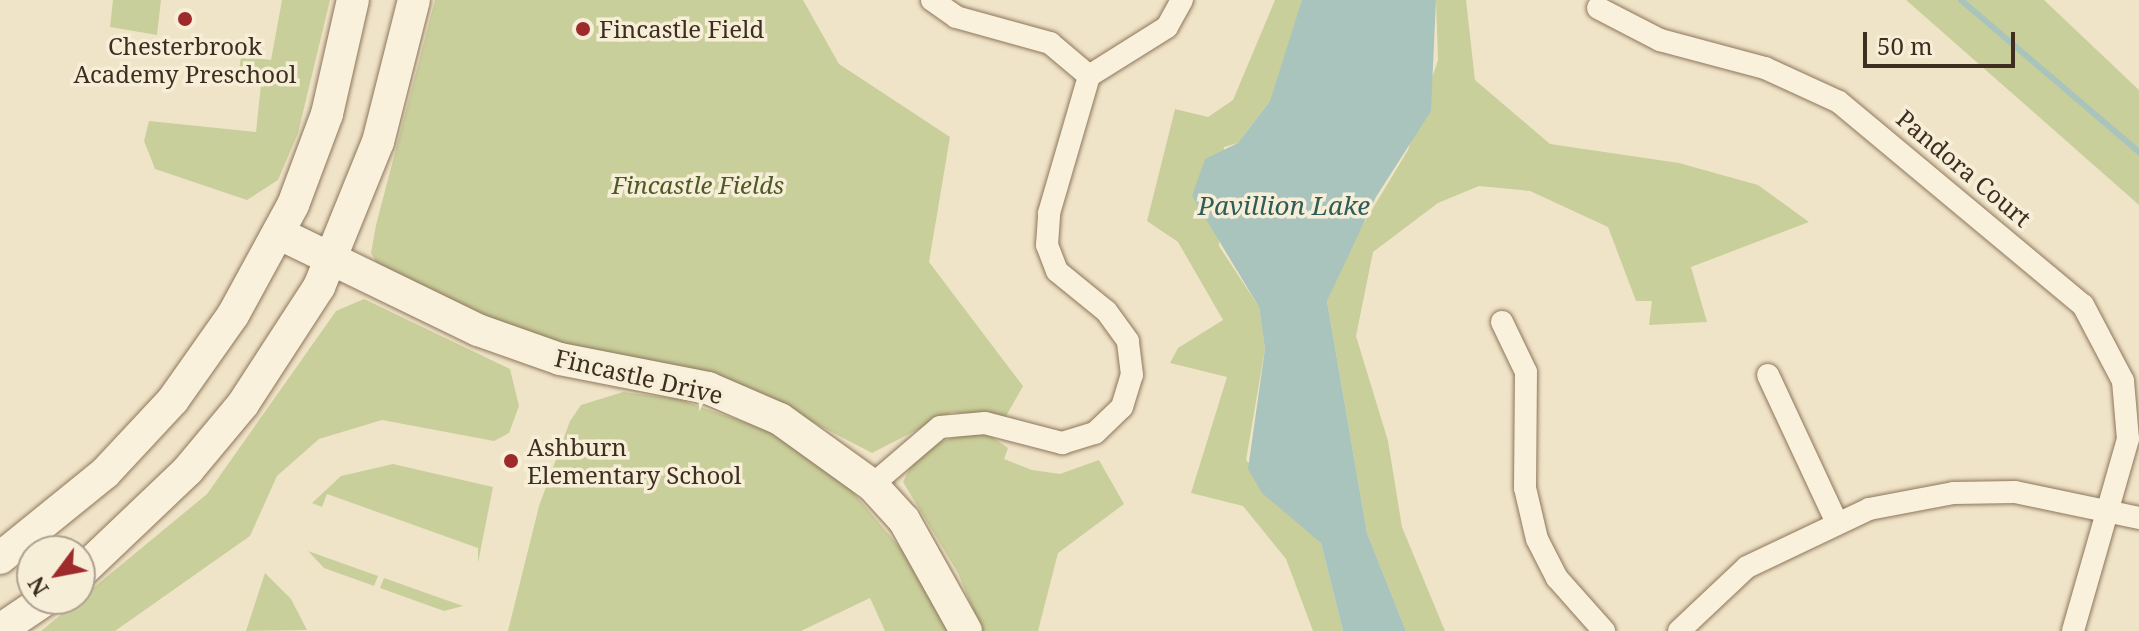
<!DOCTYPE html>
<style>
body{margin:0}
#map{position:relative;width:2139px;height:631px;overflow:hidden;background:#f0e4c8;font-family:"Noto Serif",serif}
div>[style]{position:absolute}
.green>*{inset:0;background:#c9cf9b}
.water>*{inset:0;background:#a9c4bc}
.stream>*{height:6px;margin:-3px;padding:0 3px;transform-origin:3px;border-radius:3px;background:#a9c4bc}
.roads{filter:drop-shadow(0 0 2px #8d765c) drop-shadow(0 0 2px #8d765c)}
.street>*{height:22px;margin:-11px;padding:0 11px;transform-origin:11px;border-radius:11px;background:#faf1dc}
.secondary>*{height:32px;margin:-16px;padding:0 16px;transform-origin:16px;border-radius:16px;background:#faf1dc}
.dots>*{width:22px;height:22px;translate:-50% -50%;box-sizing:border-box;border:4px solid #f7eed8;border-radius:50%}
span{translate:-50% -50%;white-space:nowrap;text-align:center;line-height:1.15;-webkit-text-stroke:7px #f7eed8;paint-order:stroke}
.poi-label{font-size:24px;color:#3d2e20}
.left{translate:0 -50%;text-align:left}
.street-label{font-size:24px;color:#3d2e20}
.park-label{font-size:24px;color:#4d5a26;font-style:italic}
.water-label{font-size:26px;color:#2f5d5a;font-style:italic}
.north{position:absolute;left:16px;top:535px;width:80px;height:80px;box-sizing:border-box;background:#f7eed8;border:2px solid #ada18e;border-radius:50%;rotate:238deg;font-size:22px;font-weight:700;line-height:32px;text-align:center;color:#3d2e20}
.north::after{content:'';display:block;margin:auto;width:28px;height:36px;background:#9e2a2b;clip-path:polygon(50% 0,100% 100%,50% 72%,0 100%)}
.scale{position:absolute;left:1863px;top:32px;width:152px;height:36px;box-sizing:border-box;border:4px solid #3d2e20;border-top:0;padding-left:10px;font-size:24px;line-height:28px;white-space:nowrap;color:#3d2e20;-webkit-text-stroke:6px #f7eed8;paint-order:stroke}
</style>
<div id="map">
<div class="green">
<i style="clip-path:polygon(113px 0,161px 0,157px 35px,110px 27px)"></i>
<i style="clip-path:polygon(282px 0,330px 0,298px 133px,278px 180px,247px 200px,155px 169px,144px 141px,149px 121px,256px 132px,262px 75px,239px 71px,241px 56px,271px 60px)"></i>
<i style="clip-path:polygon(435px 0,803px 0,839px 64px,950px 137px,929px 262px,1023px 386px,1005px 418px,952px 412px,872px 453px,743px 386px,514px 334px,381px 270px,371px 253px,376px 225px)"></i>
<i style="clip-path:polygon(1275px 0,1302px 0,1298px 20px,1270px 101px,1238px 143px,1224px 147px,1219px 246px,1259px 307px,1265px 349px,1246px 460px,1321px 543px,1343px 631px,1313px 631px,1286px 559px,1243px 506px,1191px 493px,1227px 377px,1170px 363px,1178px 348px,1223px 320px,1178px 242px,1147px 221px,1175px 109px,1208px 117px,1233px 100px)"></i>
<i style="clip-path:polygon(1436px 0,1466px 0,1475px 80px,1550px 144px,1679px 163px,1758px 185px,1809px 222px,1691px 267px,1707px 322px,1649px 325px,1652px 301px,1636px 301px,1608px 227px,1530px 191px,1479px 186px,1438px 203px,1373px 252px,1356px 336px,1388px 441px,1402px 527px,1445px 631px,1406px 631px,1367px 533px,1327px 301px,1347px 251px,1408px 150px,1438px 60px)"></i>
<i style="clip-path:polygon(1906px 0,2044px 0,2139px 90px,2139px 205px)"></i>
<i style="clip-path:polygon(364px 299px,510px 369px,519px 406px,509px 433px,494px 441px,382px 420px,319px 439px,277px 476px,250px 536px,115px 631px,41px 631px,207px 494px,336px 311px)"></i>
<i style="clip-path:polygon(623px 392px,678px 399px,770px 431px,847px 485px,913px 563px,947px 631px,885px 631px,870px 598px,801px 631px,508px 631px,539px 506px,570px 421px,581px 405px)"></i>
<i style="clip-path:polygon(966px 434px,989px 435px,1008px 448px,1004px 459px,1032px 470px,1060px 474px,1099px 460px,1124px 504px,1058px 553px,1038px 631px,982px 631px,958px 573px,903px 482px,914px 460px,936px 443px)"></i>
<i style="clip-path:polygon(393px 464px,493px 487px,478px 563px,478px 548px,327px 494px,322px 507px,312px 503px,341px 476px)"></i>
<i style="clip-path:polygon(308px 551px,378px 576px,374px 586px,324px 568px)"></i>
<i style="clip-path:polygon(265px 573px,291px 599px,307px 630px,246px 631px)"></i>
<i style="clip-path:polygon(384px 578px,463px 606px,444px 611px,380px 588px)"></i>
</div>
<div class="water">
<i style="clip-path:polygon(1302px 0,1436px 0,1431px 111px,1376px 197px,1327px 301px,1367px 533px,1406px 631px,1343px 631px,1321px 543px,1262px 493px,1248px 469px,1265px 349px,1259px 307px,1192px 196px,1205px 159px,1238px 143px,1270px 101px)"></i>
</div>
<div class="stream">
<i style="left:1961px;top:0;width:234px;rotate:40.5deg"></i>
</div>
<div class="roads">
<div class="street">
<i style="left:932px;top:0;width:29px;rotate:35deg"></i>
<i style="left:956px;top:17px;width:98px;rotate:15.5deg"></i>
<i style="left:1050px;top:43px;width:51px;rotate:40.2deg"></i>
<i style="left:1598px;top:8px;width:70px;rotate:27.3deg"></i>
<i style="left:1660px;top:40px;width:109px;rotate:14.9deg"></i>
<i style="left:1765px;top:68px;width:81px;rotate:24.7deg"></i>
<i style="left:1839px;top:102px;width:317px;rotate:39.8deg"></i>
<i style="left:2083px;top:305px;width:86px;rotate:62.2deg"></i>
<i style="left:2123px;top:381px;width:58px;rotate:85.1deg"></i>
<i style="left:2128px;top:439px;width:200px;rotate:106deg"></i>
<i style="left:1502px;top:322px;width:55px;rotate:64.4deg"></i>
<i style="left:1526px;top:372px;width:116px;rotate:90.5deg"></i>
<i style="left:1525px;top:488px;width:52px;rotate:76.8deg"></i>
<i style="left:1537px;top:539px;width:44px;rotate:62.9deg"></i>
<i style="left:1557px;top:578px;width:71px;rotate:48.4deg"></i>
<i style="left:1768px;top:375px;width:161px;rotate:65deg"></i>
<i style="left:872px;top:485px;width:89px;rotate:-40.5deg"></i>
<i style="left:940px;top:427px;width:45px;rotate:-5.1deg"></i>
<i style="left:985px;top:423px;width:80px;rotate:14.6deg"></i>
<i style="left:1062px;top:443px;width:34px;rotate:-17deg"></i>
<i style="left:1095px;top:433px;width:37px;rotate:-44deg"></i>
<i style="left:1122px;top:407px;width:34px;rotate:-73deg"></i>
<i style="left:1132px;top:375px;width:34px;rotate:-97deg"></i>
<i style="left:1128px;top:341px;width:37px;rotate:-126deg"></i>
<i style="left:1106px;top:311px;width:63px;rotate:-140.8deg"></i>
<i style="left:1057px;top:271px;width:28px;rotate:-111deg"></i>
<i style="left:1047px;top:245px;width:32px;rotate:-86deg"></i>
<i style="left:1049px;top:213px;width:143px;rotate:-73.7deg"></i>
<i style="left:1089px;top:76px;width:92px;rotate:-32.1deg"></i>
<i style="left:1167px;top:27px;width:31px;rotate:-61deg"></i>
<i style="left:1679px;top:631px;width:93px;rotate:-43.3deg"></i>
<i style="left:1747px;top:567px;width:135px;rotate:-25.4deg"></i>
<i style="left:1869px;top:509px;width:86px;rotate:-10.7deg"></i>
<i style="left:1954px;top:493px;width:61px;rotate:-0.9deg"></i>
<i style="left:2015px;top:492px;width:127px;rotate:11.8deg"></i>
</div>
<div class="secondary">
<i style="left:278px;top:233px;width:222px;rotate:25.9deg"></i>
<i style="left:478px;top:330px;width:87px;rotate:19.5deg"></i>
<i style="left:560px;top:359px;width:151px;rotate:11.1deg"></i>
<i style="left:708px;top:388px;width:78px;rotate:23.3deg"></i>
<i style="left:780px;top:419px;width:113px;rotate:35.7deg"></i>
<i style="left:872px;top:485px;width:47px;rotate:47.6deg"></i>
<i style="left:904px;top:520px;width:127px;rotate:60.8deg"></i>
<i style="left:0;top:558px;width:135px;rotate:-39deg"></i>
<i style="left:105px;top:473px;width:100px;rotate:-47deg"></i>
<i style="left:173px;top:400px;width:104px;rotate:-54.8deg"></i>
<i style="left:233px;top:315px;width:125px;rotate:-61.4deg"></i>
<i style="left:293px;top:205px;width:97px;rotate:-69.5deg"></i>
<i style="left:327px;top:114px;width:117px;rotate:-77.2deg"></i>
<i style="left:80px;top:573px;width:149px;rotate:-43.6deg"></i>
<i style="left:188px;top:470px;width:86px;rotate:-50.2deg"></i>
<i style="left:243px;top:404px;width:140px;rotate:-57deg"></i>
<i style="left:319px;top:287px;width:157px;rotate:-67.9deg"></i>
<i style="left:378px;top:142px;width:146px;rotate:-75.8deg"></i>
<i style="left:0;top:630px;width:55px;rotate:-34deg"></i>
</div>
</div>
<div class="dots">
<i style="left:185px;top:19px;background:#9e2a2b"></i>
<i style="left:583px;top:29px;background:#9e2a2b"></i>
<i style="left:511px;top:461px;background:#9e2a2b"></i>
</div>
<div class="poi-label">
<span class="left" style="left:599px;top:29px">Fincastle Field</span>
<span style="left:185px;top:60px">Chesterbrook<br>Academy Preschool</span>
<span class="left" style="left:527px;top:461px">Ashburn<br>Elementary School</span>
</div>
<div class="street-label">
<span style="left:1964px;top:168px;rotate:40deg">Pandora Court</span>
<span style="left:639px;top:376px;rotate:13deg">Fincastle Drive</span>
</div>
<div class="park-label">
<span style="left:698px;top:185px">Fincastle Fields</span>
</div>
<div class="water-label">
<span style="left:1284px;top:206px">Pavillion Lake</span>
</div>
<div class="north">N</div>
<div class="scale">50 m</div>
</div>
